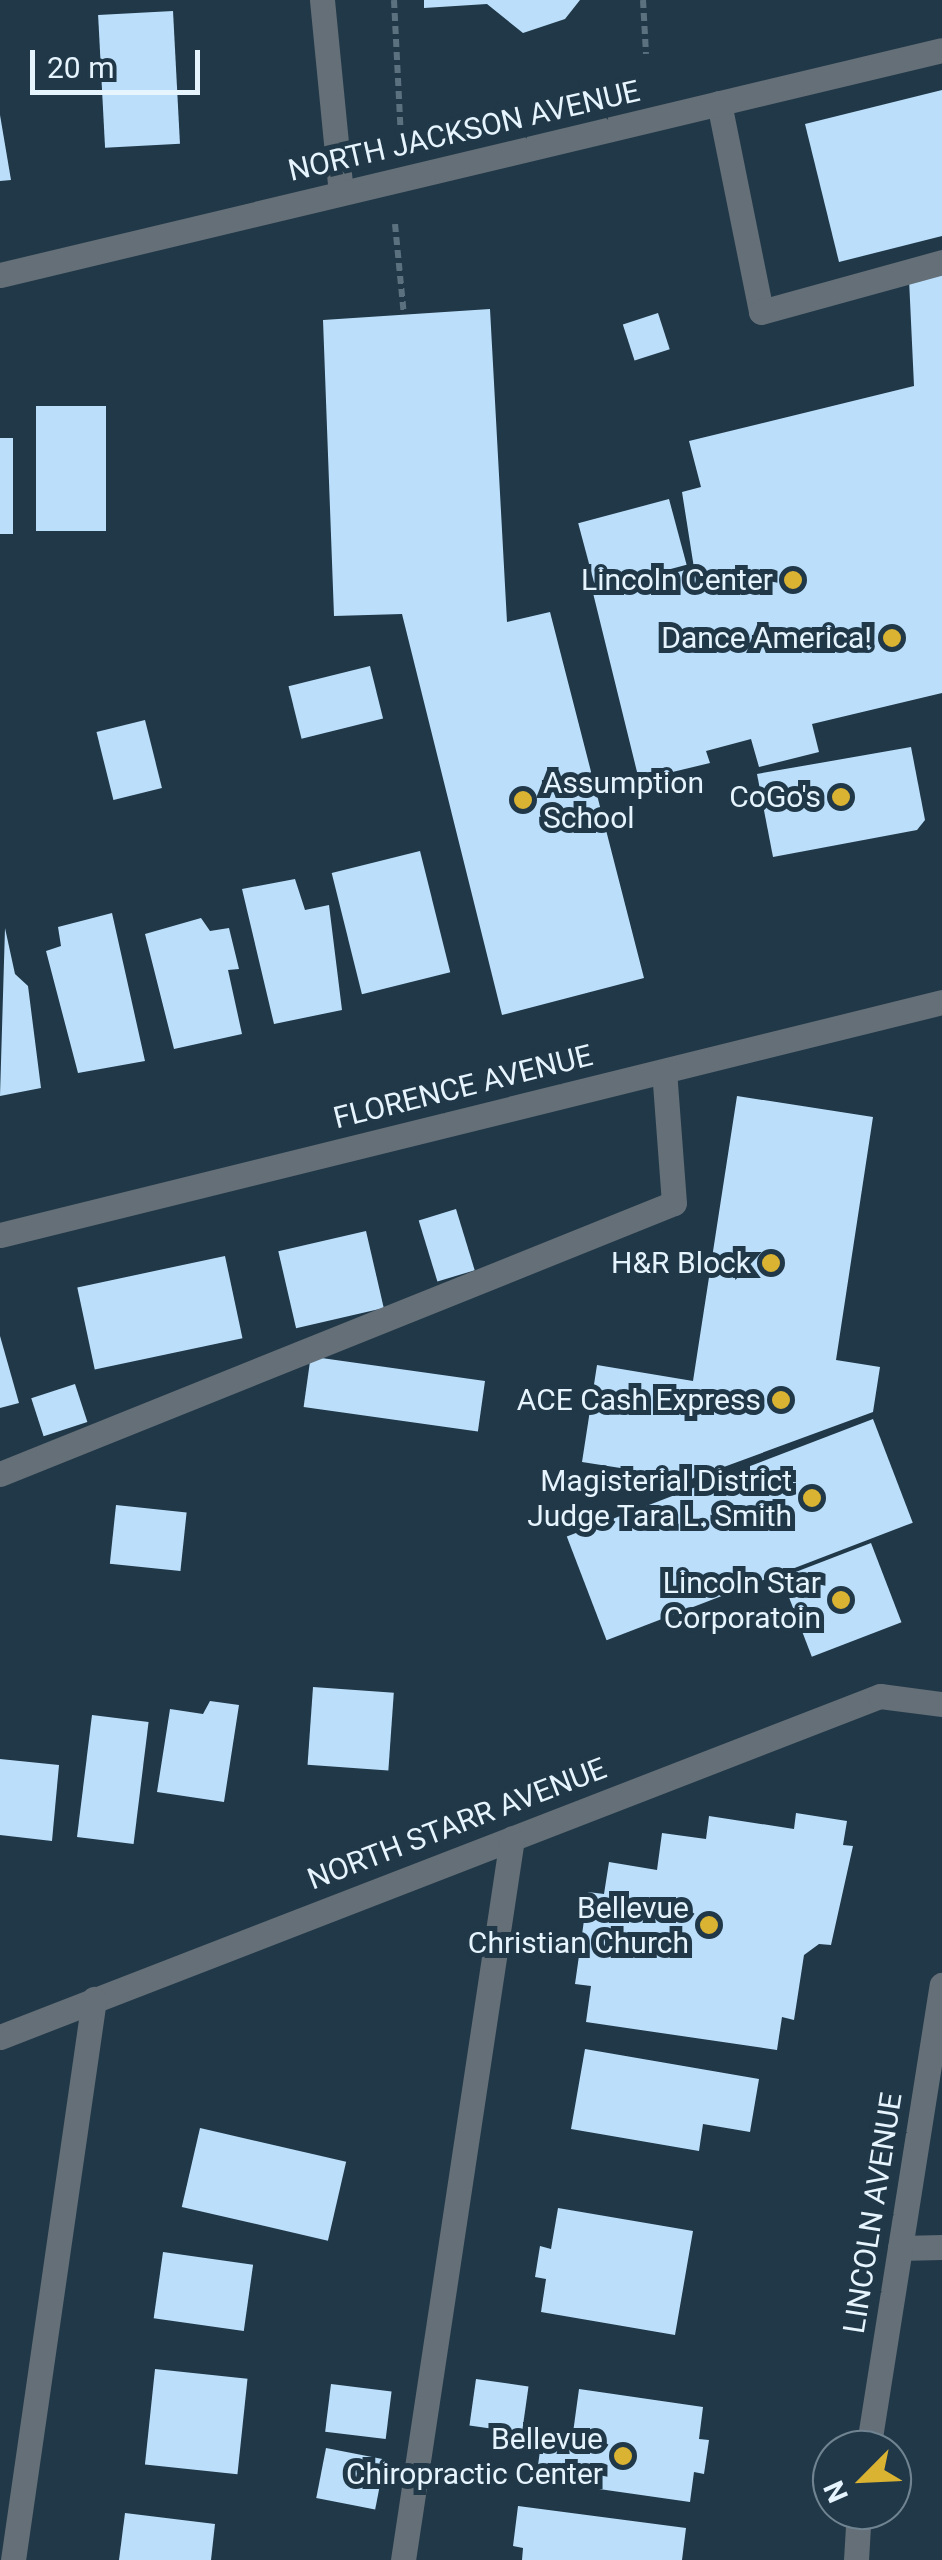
<!DOCTYPE html>
<style>
body{margin:0}
#map{position:relative;width:942px;height:2560px;overflow:hidden;background:#213848;font-family:Roboto,sans-serif}
div>[style]{position:absolute}
.building>*{inset:0;background:#bbdffb;transform-origin:0 0}
.path>*{height:6px;margin-top:-3px;transform-origin:0;background:repeating-linear-gradient(90deg,#5c717f 0 8px,transparent 0 13px)}
.minor>*{height:25px;margin:-12.5px;padding:0 12.5px;transform-origin:12.5px;border-radius:12.5px;background:#646f77}
.dots>*{width:28px;height:28px;translate:-50% -50%;box-sizing:border-box;border:5px solid #213848;border-radius:50%}
span{translate:-50% -50%;white-space:nowrap;text-align:center;line-height:1.15;-webkit-text-stroke:10px #213848;paint-order:stroke}
.street-label{font-size:30px;color:#e6f4fe}
.poi-label{font-size:30px;color:#e6f4fe}
.right{translate:-100% -50%;text-align:right}
.left{translate:0 -50%;text-align:left}
.north{position:absolute;left:812px;top:2430px;width:100px;height:100px;box-sizing:border-box;background:#213848;border:2px solid #708391;border-radius:50%;rotate:246deg;font-size:28px;font-weight:700;line-height:40px;text-align:center;color:#e6f4fe}
.north::after{content:'';display:block;margin:auto;width:35px;height:45px;background:#dab333;clip-path:polygon(50% 0,100% 100%,50% 72%,0 100%)}
.scale{position:absolute;left:30px;top:50px;width:170px;height:45px;box-sizing:border-box;border:5px solid #e6f4fe;border-top:0;padding-left:12px;font-size:30px;line-height:35px;white-space:nowrap;color:#e6f4fe;-webkit-text-stroke:8px #213848;paint-order:stroke}
</style>
<div id="map">
<div class="building">
<i style="clip-path:polygon(424px 0,580px 0,565px 19px,523px 33px,487px 4px,424px 8px)"></i>
<i style="left:173px;top:11px;width:133px;height:75px;rotate:87deg"></i>
<i style="clip-path:polygon(942px 90px,942px 236px,839px 262px,805px 124px)"></i>
<i style="clip-path:polygon(0 115px,11px 180px,0 181px)"></i>
<i style="clip-path:polygon(942px 271px,942px 693px,812px 724px,819px 752px,759px 767px,751px 739px,706px 751px,710px 763px,639px 780px,593px 593px,694px 568px,682px 492px,701px 487px,689px 441px,914px 386px,909px 279px)"></i>
<i style="clip-path:polygon(490px 309px,507px 622px,550px 612px,644px 978px,502px 1015px,402px 614px,334px 616px,323px 320px)"></i>
<i style="left:658px;top:313px;width:38px;height:37px;rotate:72deg"></i>
<i style="left:106px;top:406px;width:125px;height:70px;rotate:90deg"></i>
<i style="left:0;top:438px;width:13px;height:96px"></i>
<i style="left:669px;top:499px;width:68px;height:94px;rotate:75deg"></i>
<i style="left:370px;top:666px;width:54px;height:84px;rotate:76deg"></i>
<i style="left:145px;top:720px;width:70px;height:50px;rotate:76deg"></i>
<i style="clip-path:polygon(911px 747px,925px 820px,917px 830px,773px 857px,757px 774px)"></i>
<i style="left:420px;top:851px;width:125px;height:91px;rotate:76deg"></i>
<i style="clip-path:polygon(295px 879px,305px 910px,329px 905px,342px 1010px,274px 1024px,242px 889px)"></i>
<i style="clip-path:polygon(112px 913px,145px 1061px,78px 1073px,46px 951px,61px 946px,58px 927px)"></i>
<i style="clip-path:polygon(201px 918px,210px 931px,229px 928px,239px 969px,228px 970px,242px 1034px,174px 1049px,145px 934px)"></i>
<i style="clip-path:polygon(5px 928px,15px 974px,28px 986px,41px 1088px,0 1096px)"></i>
<i style="clip-path:polygon(737px 1096px,873px 1117px,836px 1360px,880px 1367px,873px 1412px,691px 1479px,582px 1462px,597px 1365px,693px 1381px)"></i>
<i style="left:456px;top:1209px;width:64px;height:39px;rotate:73deg"></i>
<i style="left:366px;top:1231px;width:79px;height:90px;rotate:77deg"></i>
<i style="left:225px;top:1256px;width:84px;height:151px;rotate:78deg"></i>
<i style="clip-path:polygon(0 1336px,19px 1403px,0 1408px)"></i>
<i style="left:485px;top:1381px;width:51px;height:176px;rotate:98deg"></i>
<i style="left:75px;top:1384px;width:40px;height:46px;rotate:72deg"></i>
<i style="left:873px;top:1419px;width:111px;height:328px;rotate:69deg"></i>
<i style="left:116px;top:1505px;width:71px;height:59px;rotate:6deg"></i>
<i style="left:871px;top:1543px;width:85px;height:96px;rotate:69deg"></i>
<i style="left:313px;top:1687px;width:81px;height:78px;rotate:4deg"></i>
<i style="clip-path:polygon(210px 1701px,239px 1705px,224px 1802px,157px 1792px,170px 1709px,203px 1714px)"></i>
<i style="left:92px;top:1715px;width:57px;height:123px;rotate:7deg"></i>
<i style="clip-path:polygon(0 1759px,59px 1765px,52px 1841px,0 1835px)"></i>
<i style="clip-path:polygon(796px 1813px,847px 1821px,843px 1845px,853px 1846px,831px 1945px,819px 1944px,804px 1955px,794px 2020px,782px 2017px,777px 2050px,586px 2022px,591px 1986px,575px 1984px,588px 1892px,604px 1894px,609px 1862px,657px 1870px,662px 1833px,706px 1839px,709px 1816px,794px 1829px)"></i>
<i style="clip-path:polygon(585px 2049px,759px 2079px,750px 2132px,703px 2124px,699px 2151px,571px 2129px)"></i>
<i style="left:200px;top:2128px;width:150px;height:81px;rotate:13deg"></i>
<i style="clip-path:polygon(558px 2208px,693px 2231px,675px 2335px,541px 2312px,546px 2279px,535px 2277px,540px 2246px,551px 2249px)"></i>
<i style="left:163px;top:2252px;width:91px;height:67px;rotate:8deg"></i>
<i style="left:155px;top:2369px;width:93px;height:96px;rotate:6deg"></i>
<i style="left:476px;top:2379px;width:53px;height:47px;rotate:8deg"></i>
<i style="left:331px;top:2384px;width:61px;height:48px;rotate:7deg"></i>
<i style="clip-path:polygon(579px 2389px,703px 2407px,699px 2439px,709px 2440px,704px 2474px,694px 2472px,690px 2502px,536px 2480px,542px 2436px,572px 2440px)"></i>
<i style="left:326px;top:2448px;width:60px;height:51px;rotate:11deg"></i>
<i style="clip-path:polygon(518px 2506px,686px 2528px,682px 2560px,522px 2560px,523px 2548px,513px 2546px)"></i>
<i style="clip-path:polygon(125px 2513px,215px 2524px,211px 2560px,119px 2560px)"></i>
</div>
<div class="path">
<i style="left:394px;top:0;width:139px;rotate:87.1deg"></i>
<i style="left:643px;top:0;width:54px;rotate:86.8deg"></i>
<i style="left:395px;top:224px;width:91px;rotate:84.4deg"></i>
</div>
<div class="minor">
<i style="left:322px;top:0;width:194px;rotate:84.4deg"></i>
<i style="left:719px;top:103px;width:213px;rotate:78.6deg"></i>
<i style="left:761px;top:312px;width:188px;rotate:-15.4deg"></i>
<i style="left:0;top:275px;width:968px;rotate:-13.43deg"></i>
<i style="left:0;top:1235px;width:970px;rotate:-13.89deg"></i>
<i style="left:0;top:1474px;width:726px;rotate:-21.9deg"></i>
<i style="left:674px;top:1203px;width:132px;rotate:-94.3deg"></i>
<i style="left:0;top:2037px;width:944px;rotate:-21.18deg"></i>
<i style="left:880px;top:1696px;width:63px;rotate:7.4deg"></i>
<i style="left:900px;top:2248px;width:42px;rotate:-1.4deg"></i>
<i style="left:868px;top:2450px;width:471px;rotate:-81deg"></i>
<i style="left:13px;top:2560px;width:567px;rotate:-81.78deg"></i>
<i style="left:403px;top:2560px;width:730px;rotate:-81.41deg"></i>
<i style="left:856px;top:2560px;width:50px;rotate:-86.6deg"></i>
</div>
<div class="dots">
<i style="left:793px;top:580px;background:#dab333"></i>
<i style="left:892px;top:638px;background:#dab333"></i>
<i style="left:841px;top:797px;background:#dab333"></i>
<i style="left:523px;top:800px;background:#dab333"></i>
<i style="left:771px;top:1263px;background:#dab333"></i>
<i style="left:781px;top:1400px;background:#dab333"></i>
<i style="left:812px;top:1498px;background:#dab333"></i>
<i style="left:841px;top:1600px;background:#dab333"></i>
<i style="left:709px;top:1925px;background:#dab333"></i>
<i style="left:623px;top:2456px;background:#dab333"></i>
</div>
<div class="street-label">
<span style="left:464px;top:131px;rotate:-13deg">NORTH JACKSON AVENUE</span>
<span style="left:463px;top:1087px;rotate:-14deg">FLORENCE AVENUE</span>
<span style="left:457px;top:1824px;rotate:-21deg">NORTH STARR AVENUE</span>
<span style="left:873px;top:2213px;rotate:-81deg">LINCOLN AVENUE</span>
</div>
<div class="poi-label">
<span class="right" style="left:773px;top:580px">Lincoln Center</span>
<span class="right" style="left:872px;top:638px">Dance America!</span>
<span class="left" style="left:543px;top:800px">Assumption<br>School</span>
<span class="right" style="left:821px;top:797px">CoGo's</span>
<span class="right" style="left:751px;top:1263px">H&amp;R Block</span>
<span class="right" style="left:761px;top:1400px">ACE Cash Express</span>
<span class="right" style="left:792px;top:1498px">Magisterial District<br>Judge Tara L. Smith</span>
<span class="right" style="left:821px;top:1600px">Lincoln Star<br>Corporatoin</span>
<span class="right" style="left:689px;top:1925px">Bellevue<br>Christian Church</span>
<span class="right" style="left:603px;top:2456px">Bellevue<br>Chiropractic Center</span>
</div>
<div class="north">N</div>
<div class="scale">20 m</div>
</div>
